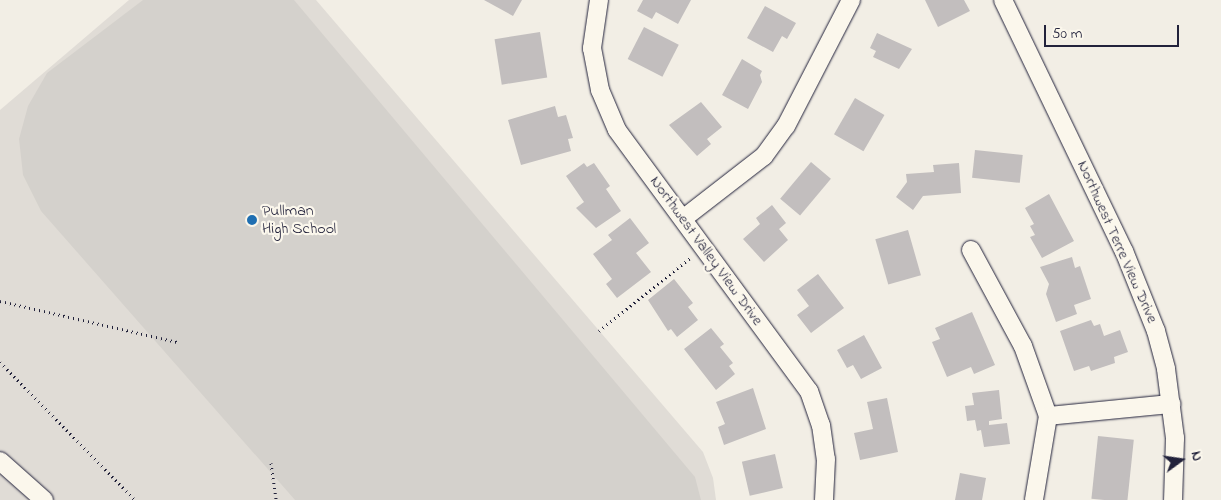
<!DOCTYPE html>
<style>
body{margin:0}
#map{position:relative;width:1221px;height:500px;overflow:hidden;background:#f2eee5;font-family:"Indie Flower",sans-serif}
div>[style]{position:absolute}
.built>*{inset:0;background:#e0dcd6}
.green>*{inset:0;background:#d4d1cc}
.building>*{inset:0;background:#c2bebe;transform-origin:0 0}
.path>*{height:3px;margin-top:-1.5px;transform-origin:0;background:repeating-linear-gradient(90deg,#22223b 0 1px,transparent 0 5px)}
.roads{filter:drop-shadow(0 0 1px #22223b) drop-shadow(0 0 1px #22223b)}
.minor>*{height:18px;margin:-9px;padding:0 9px;transform-origin:9px;border-radius:9px;background:#fbf7ec}
.dots>*{width:14px;height:14px;translate:-50% -50%;box-sizing:border-box;border:2px solid #fbf7ec;border-radius:50%}
span{translate:-50% -50%;white-space:nowrap;text-align:center;line-height:1.15;-webkit-text-stroke:4.5px #fbf7ec;paint-order:stroke}
.poi-label{font-size:16px;color:#22223b}
.left{translate:0 -50%;text-align:left}
.street-label{font-size:16px;color:#22223b}
.north{position:absolute;left:1156px;top:435px;width:50px;height:50px;-webkit-text-stroke:4px #fbf7ec;paint-order:stroke;rotate:76deg;font-size:14px;font-weight:700;line-height:20px;text-align:center;color:#22223b}
.north::after{content:'';display:block;margin:auto;width:18px;height:22px;background:#22223b;clip-path:polygon(50% 0,100% 100%,50% 72%,0 100%)}
.scale{position:absolute;left:1044px;top:25px;width:135px;height:22px;box-sizing:border-box;border:2px solid #22223b;border-top:0;padding-left:6px;font-size:15px;line-height:18px;white-space:nowrap;color:#22223b;-webkit-text-stroke:4px #fbf7ec;paint-order:stroke}
</style>
<div id="map">
<div class="built">
<i style="clip-path:polygon(129px 0,316px 0,703px 452px,713px 478px,716px 500px,0 500px,0 110px)"></i>
</div>
<div class="green">
<i style="clip-path:polygon(143px 0,294px 0,695px 477px,701px 500px,295px 500px,41px 211px,23px 175px,19px 139px,28px 106px,47px 73px)"></i>
</div>
<div class="building">
<i style="clip-path:polygon(484px 0,522px 0,513px 16px)"></i>
<i style="clip-path:polygon(643px 0,691px 0,678px 24px,656px 12px,652px 19px,637px 11px)"></i>
<i style="clip-path:polygon(925px 0,964px 0,970px 11px,938px 27px)"></i>
<i style="clip-path:polygon(765px 6px,796px 23px,787px 39px,782px 36px,773px 52px,747px 38px)"></i>
<i style="left:644px;top:27px;width:39px;height:36px;rotate:27deg"></i>
<i style="left:540px;top:32px;width:46px;height:46px;rotate:81deg"></i>
<i style="clip-path:polygon(877px 33px,912px 49px,899px 69px,873px 57px,876px 51px,870px 48px)"></i>
<i style="clip-path:polygon(742px 59px,762px 71px,760px 75px,762px 82px,748px 109px,722px 95px)"></i>
<i style="left:855px;top:98px;width:34px;height:42px;rotate:30deg"></i>
<i style="clip-path:polygon(701px 102px,722px 127px,707px 139px,711px 144px,697px 156px,669px 125px)"></i>
<i style="clip-path:polygon(555px 106px,558px 117px,566px 115px,573px 138px,568px 139px,571px 151px,521px 165px,508px 120px)"></i>
<i style="left:975px;top:150px;width:48px;height:28px;rotate:6deg"></i>
<i style="left:811px;top:162px;width:26px;height:48px;rotate:40deg"></i>
<i style="clip-path:polygon(584px 163px,587px 167px,594px 163px,610px 186px,606px 189px,621px 211px,596px 228px,576px 208px,584px 202px,566px 176px)"></i>
<i style="clip-path:polygon(959px 163px,961px 193px,923px 196px,913px 210px,896px 197px,907px 182px,906px 174px,934px 172px,933px 165px)"></i>
<i style="clip-path:polygon(1049px 194px,1074px 241px,1042px 258px,1030px 237px,1035px 235px,1030px 226px,1034px 224px,1025px 208px)"></i>
<i style="clip-path:polygon(772px 205px,786px 223px,779px 229px,788px 240px,764px 262px,743px 239px,760px 224px,756px 218px)"></i>
<i style="clip-path:polygon(630px 218px,649px 243px,636px 253px,651px 272px,617px 298px,606px 284px,612px 279px,593px 254px,612px 240px,608px 235px)"></i>
<i style="left:908px;top:230px;width:47px;height:34px;rotate:74deg"></i>
<i style="clip-path:polygon(1072px 257px,1075px 268px,1080px 266px,1091px 299px,1074px 305px,1077px 314px,1056px 322px,1046px 294px,1049px 284px,1040px 267px)"></i>
<i style="clip-path:polygon(818px 274px,844px 308px,811px 333px,797px 315px,809px 306px,797px 290px)"></i>
<i style="clip-path:polygon(674px 279px,693px 303px,688px 307px,698px 320px,677px 337px,671px 329px,668px 331px,648px 300px)"></i>
<i style="clip-path:polygon(972px 312px,995px 365px,974px 374px,971px 367px,947px 377px,932px 342px,940px 339px,935px 328px)"></i>
<i style="clip-path:polygon(1091px 320px,1094px 326px,1100px 324px,1104px 336px,1120px 330px,1128px 352px,1114px 357px,1115px 363px,1091px 371px,1089px 366px,1074px 371px,1060px 331px)"></i>
<i style="clip-path:polygon(711px 328px,724px 344px,720px 347px,733px 363px,729px 366px,735px 374px,716px 390px,684px 349px)"></i>
<i style="clip-path:polygon(864px 335px,882px 368px,861px 379px,853px 365px,847px 368px,837px 350px)"></i>
<i style="clip-path:polygon(753px 388px,766px 429px,724px 445px,718px 427px,725px 424px,716px 402px)"></i>
<i style="clip-path:polygon(999px 390px,1002px 419px,989px 421px,989px 425px,1007px 423px,1010px 444px,984px 447px,981px 430px,977px 431px,975px 420px,967px 421px,965px 406px,974px 405px,972px 393px)"></i>
<i style="clip-path:polygon(887px 398px,898px 452px,860px 460px,854px 433px,873px 429px,867px 402px)"></i>
<i style="left:1098px;top:436px;width:36px;height:63px;rotate:6deg"></i>
<i style="left:775px;top:454px;width:35px;height:34px;rotate:77deg"></i>
<i style="clip-path:polygon(960px 473px,986px 478px,982px 500px,955px 500px)"></i>
</div>
<div class="path">
<i style="left:0;top:301px;width:182px;rotate:13deg"></i>
<i style="left:599px;top:331px;width:117px;rotate:-38.7deg"></i>
<i style="left:0;top:362px;width:193px;rotate:45.6deg"></i>
<i style="left:271px;top:463px;width:37px;rotate:82deg"></i>
</div>
<div class="roads">
<div class="minor">
<i style="left:599px;top:0;width:49px;rotate:98.3deg"></i>
<i style="left:592px;top:48px;width:43px;rotate:79.2deg"></i>
<i style="left:600px;top:90px;width:43px;rotate:67deg"></i>
<i style="left:617px;top:130px;width:324px;rotate:53.7deg"></i>
<i style="left:809px;top:391px;width:36px;rotate:71deg"></i>
<i style="left:821px;top:425px;width:34px;rotate:82deg"></i>
<i style="left:826px;top:459px;width:41px;rotate:92.8deg"></i>
<i style="left:1003px;top:0;width:279px;rotate:64.3deg"></i>
<i style="left:1124px;top:251px;width:86px;rotate:68.2deg"></i>
<i style="left:1156px;top:331px;width:39px;rotate:75deg"></i>
<i style="left:1166px;top:369px;width:70px;rotate:82.6deg"></i>
<i style="left:1175px;top:438px;width:62px;rotate:91.8deg"></i>
<i style="left:684px;top:218px;width:101px;rotate:-37.8deg"></i>
<i style="left:764px;top:156px;width:37px;rotate:-54deg"></i>
<i style="left:786px;top:126px;width:142px;rotate:-62.7deg"></i>
<i style="left:971px;top:250px;width:109px;rotate:61.6deg"></i>
<i style="left:1023px;top:346px;width:74px;rotate:70.3deg"></i>
<i style="left:1048px;top:416px;width:85px;rotate:99.5deg"></i>
<i style="left:1048px;top:416px;width:124px;rotate:-5.6deg"></i>
<i style="left:0;top:461px;width:59px;rotate:41.6deg"></i>
</div>
</div>
<div class="dots">
<i style="left:252px;top:220px;background:#1f6fb2"></i>
</div>
<div class="poi-label">
<span class="left" style="left:262px;top:220px">Pullman<br>High School</span>
</div>
<div class="street-label">
<span style="left:1117px;top:242px;rotate:66deg">Northwest Terre View Drive</span>
<span style="left:706px;top:251px;rotate:54deg">Northwest Valley View Drive</span>
</div>
<div class="north">N</div>
<div class="scale">50 m</div>
</div>
